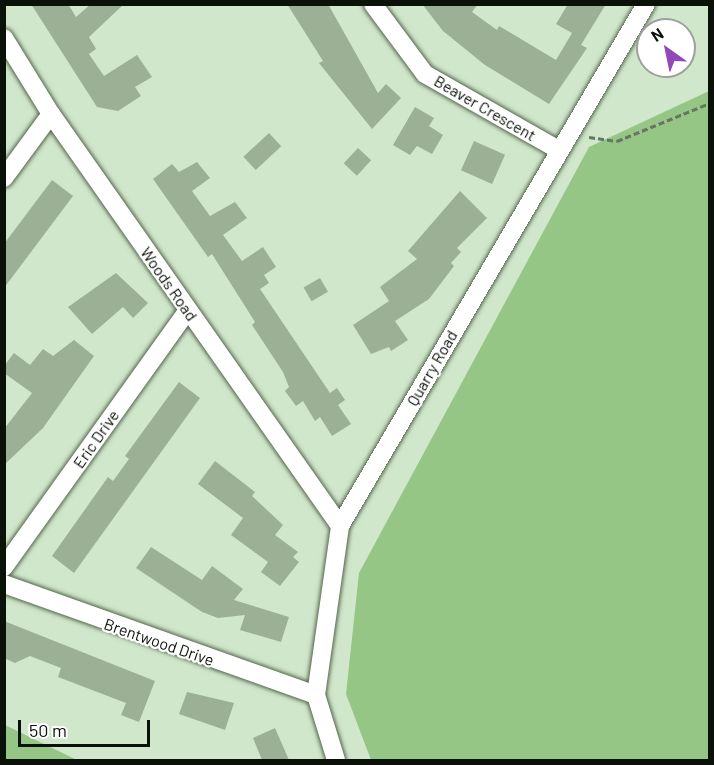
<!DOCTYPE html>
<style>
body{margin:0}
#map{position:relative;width:714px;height:765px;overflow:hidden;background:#d1e7cb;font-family:Barlow,sans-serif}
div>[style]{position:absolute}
.green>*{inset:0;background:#95c686}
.building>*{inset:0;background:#9bb095;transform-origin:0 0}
.path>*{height:3px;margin-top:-1.5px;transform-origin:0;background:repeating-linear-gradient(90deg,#677563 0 6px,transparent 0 9px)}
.roads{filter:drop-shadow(0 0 2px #52654c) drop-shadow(0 0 2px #52654c)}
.minor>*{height:18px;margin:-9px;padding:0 9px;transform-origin:9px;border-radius:9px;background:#fff}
span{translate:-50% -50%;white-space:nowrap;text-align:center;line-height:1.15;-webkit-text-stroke:4.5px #fff;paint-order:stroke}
.street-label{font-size:16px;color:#0a1108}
.frame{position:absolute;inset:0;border:6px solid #0a1108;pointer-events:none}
.north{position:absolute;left:636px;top:18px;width:60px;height:60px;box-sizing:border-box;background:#fff;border:2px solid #9da09c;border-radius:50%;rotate:327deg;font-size:16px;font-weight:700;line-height:24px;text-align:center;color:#0a1108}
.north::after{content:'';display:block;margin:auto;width:21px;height:27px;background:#9148ba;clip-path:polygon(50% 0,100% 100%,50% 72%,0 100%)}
.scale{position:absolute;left:18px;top:720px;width:132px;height:27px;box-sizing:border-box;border:3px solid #0a1108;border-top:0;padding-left:8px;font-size:18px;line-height:21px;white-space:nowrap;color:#0a1108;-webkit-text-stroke:4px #fff;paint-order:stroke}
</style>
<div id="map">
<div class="green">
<i style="clip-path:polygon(709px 91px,709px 760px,371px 760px,346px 694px,359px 573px,589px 147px)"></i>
<i style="clip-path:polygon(5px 725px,77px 760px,5px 760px)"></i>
</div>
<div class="building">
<i style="clip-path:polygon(31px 4px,68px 4px,76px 17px,91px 4px,124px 4px,89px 37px,96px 49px,89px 54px,104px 76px,137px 55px,152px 77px,135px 87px,141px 96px,118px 111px,97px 107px)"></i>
<i style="clip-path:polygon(287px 4px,328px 4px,378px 93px,386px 84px,401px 98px,372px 129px,319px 63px,323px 61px)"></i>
<i style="clip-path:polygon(422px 4px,478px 4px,472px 12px,497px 30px,499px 26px,556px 60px,572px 33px,556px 24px,568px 4px,606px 4px,581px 45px,587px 48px,549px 104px,485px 65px,443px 31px)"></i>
<i style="clip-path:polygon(415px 107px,434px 118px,429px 126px,443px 135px,432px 154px,417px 146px,410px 155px,393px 145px)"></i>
<i style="left:269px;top:133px;width:18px;height:35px;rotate:47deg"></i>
<i style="left:474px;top:141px;width:34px;height:32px;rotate:24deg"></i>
<i style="left:358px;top:148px;width:18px;height:21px;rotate:43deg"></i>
<i style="clip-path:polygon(197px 162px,210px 178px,192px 191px,210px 216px,235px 202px,247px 218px,223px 235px,242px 261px,263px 247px,276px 267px,264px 275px,269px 283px,260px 289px,330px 393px,337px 388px,345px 400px,338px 405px,351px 424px,332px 436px,320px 417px,315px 421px,303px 401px,296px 406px,285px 391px,289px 387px,283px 372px,252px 325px,255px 322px,212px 254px,208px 257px,153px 179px,172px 164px,179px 172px)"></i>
<i style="clip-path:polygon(52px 180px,73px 196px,4px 288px,4px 244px)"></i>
<i style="clip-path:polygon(460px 191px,487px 218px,457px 248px,461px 252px,451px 263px,454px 266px,429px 299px,395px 321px,408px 340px,391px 351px,389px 347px,371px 354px,353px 325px,389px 301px,380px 287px,417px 259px,408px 251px)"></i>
<i style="clip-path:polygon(116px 273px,148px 303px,133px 318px,123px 307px,92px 334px,68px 307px)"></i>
<i style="left:320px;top:278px;width:16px;height:19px;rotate:60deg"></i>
<i style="clip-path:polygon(74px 340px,94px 356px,43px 428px,4px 465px,4px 429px,32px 393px,4px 373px,4px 366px,14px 353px,30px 365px,43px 349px,53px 356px)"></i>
<i style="clip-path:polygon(179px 382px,200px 398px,74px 573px,52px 556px,108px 477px,113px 481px,129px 459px,125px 456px)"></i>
<i style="clip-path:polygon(215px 461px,255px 492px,252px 496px,283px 525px,275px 535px,298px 552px,293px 557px,299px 562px,280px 586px,261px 572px,268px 562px,231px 535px,243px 518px,198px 484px)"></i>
<i style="clip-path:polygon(151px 547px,202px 580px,212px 566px,243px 589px,234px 600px,289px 617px,281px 642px,240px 630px,245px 615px,218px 618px,202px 612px,136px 568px)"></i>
<i style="clip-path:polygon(4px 621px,155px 681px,139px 722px,121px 715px,126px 703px,58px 677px,61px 668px,30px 656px,15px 663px,4px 658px)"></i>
<i style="clip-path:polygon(187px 692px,234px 703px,225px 730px,179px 714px)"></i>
<i style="clip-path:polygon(275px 728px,289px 760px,262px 760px,253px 738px)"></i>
</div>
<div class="path">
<i style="left:589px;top:137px;width:28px;rotate:8deg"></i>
<i style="left:617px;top:141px;width:100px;rotate:-22.2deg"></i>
</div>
<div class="roads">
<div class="minor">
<i style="left:373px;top:4px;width:87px;rotate:53.4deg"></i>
<i style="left:425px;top:74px;width:152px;rotate:29.6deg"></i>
<i style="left:4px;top:38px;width:89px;rotate:58.3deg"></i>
<i style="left:51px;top:114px;width:503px;rotate:54.95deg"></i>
<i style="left:4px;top:178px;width:79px;rotate:-53.7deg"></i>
<i style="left:4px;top:567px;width:315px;rotate:-54.4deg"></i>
<i style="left:4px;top:584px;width:331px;rotate:19.6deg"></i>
<i style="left:336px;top:760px;width:68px;rotate:-107.1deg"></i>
<i style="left:316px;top:695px;width:171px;rotate:-81.9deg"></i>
<i style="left:340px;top:526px;width:605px;rotate:-59.62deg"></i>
</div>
</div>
<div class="street-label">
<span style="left:485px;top:108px;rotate:30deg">Beaver Crescent</span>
<span style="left:169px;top:284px;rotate:55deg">Woods Road</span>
<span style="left:432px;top:368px;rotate:-60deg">Quarry Road</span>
<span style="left:96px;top:439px;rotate:-55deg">Eric Drive</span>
<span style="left:159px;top:642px;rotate:19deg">Brentwood Drive</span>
</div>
<div class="frame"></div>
<div class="north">N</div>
<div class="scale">50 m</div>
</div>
